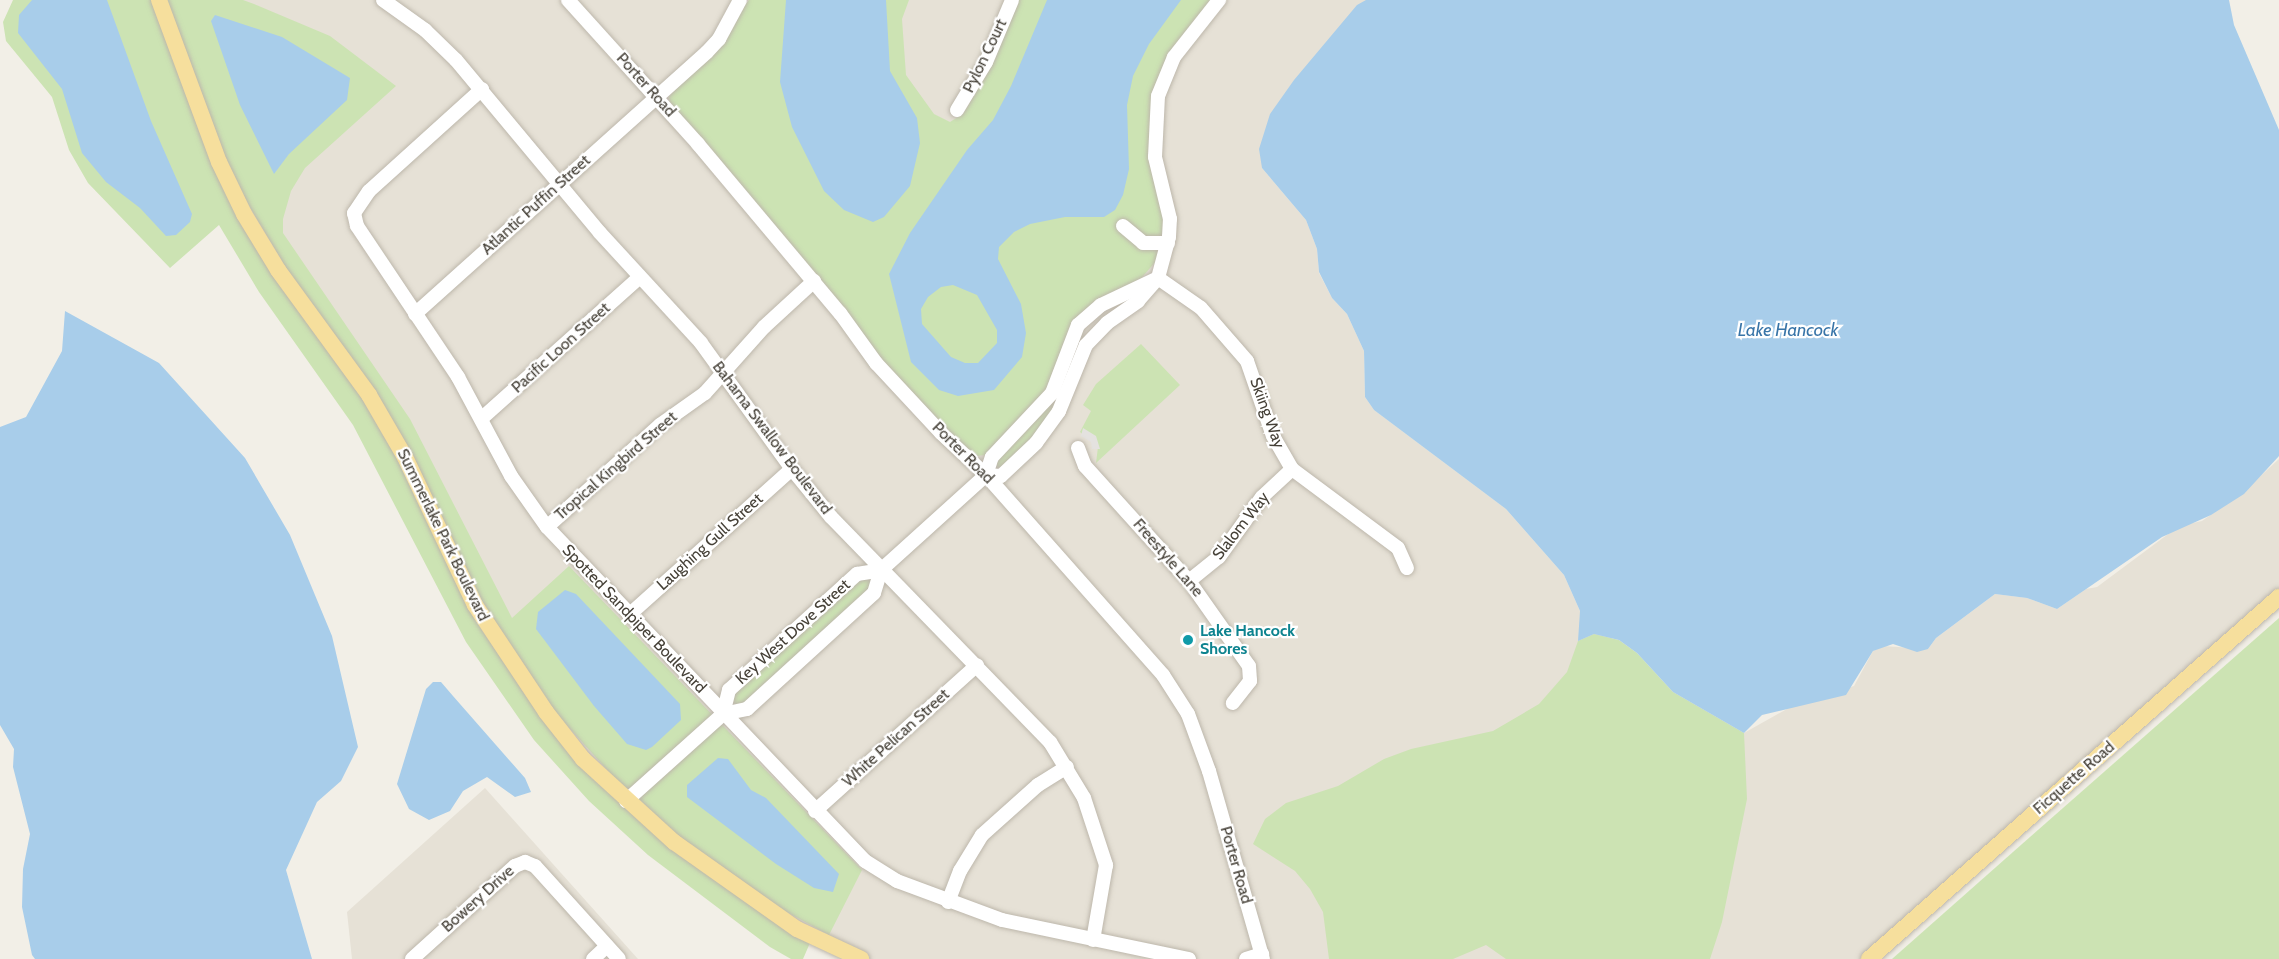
<!DOCTYPE html>
<style>
body{margin:0}
#map{position:relative;width:2279px;height:959px;overflow:hidden;background:#f2efe7;font-family:Cabin,sans-serif}
div>[style]{position:absolute}
.residential>*{inset:0;background:#e6e1d6}
.green>*{inset:0;background:#cce3b3}
.parking>*{inset:0;background:#e4e2df}
.water>*{inset:0;background:#a8cdea}
.roads{filter:drop-shadow(0 0 2px #bdb7ab) drop-shadow(0 0 2px #bdb7ab)}
.minor>*{height:14px;margin:-7px;padding:0 7px;transform-origin:7px;border-radius:7px;background:#fff}
.major>*{height:16px;margin:-8px;padding:0 8px;transform-origin:8px;border-radius:8px;background:#f6df9d}
.dots>*{width:16px;height:16px;translate:-50% -50%;box-sizing:border-box;border:3px solid #fff;border-radius:50%}
span{translate:-50% -50%;white-space:nowrap;text-align:center;line-height:1.15;-webkit-text-stroke:4.5px #fff;paint-order:stroke}
.street-label{font-size:16px;color:#454037}
.culture-label{font-size:16px;color:#0d838f;font-weight:700}
.left{translate:0 -50%;text-align:left}
.water-label{font-size:18px;color:#3975a8;font-style:italic}
</style>
<div id="map">
<div class="residential">
<i style="clip-path:polygon(164px 0,1367px 0,1262px 168px,1306px 220px,1317px 249px,1319px 273px,1332px 298px,1347px 314px,1364px 351px,1365px 397px,1374px 410px,1506px 509px,1564px 575px,1580px 611px,1673px 692px,1744px 733px,1794px 705px,1854px 686px,1873px 651px,1883px 646px,1928px 649px,1936px 638px,1995px 594px,2027px 598px,2057px 609px,2086px 589px,2097px 587px,2179px 526px,2202px 521px,2242px 493px,2279px 459px,2279px 590px,1869px 959px,861px 959px,797px 929px,583px 759px,278px 270px)"></i>
<i style="clip-path:polygon(485px 788px,638px 959px,352px 959px,347px 912px)"></i>
</div>
<div class="green">
<i style="clip-path:polygon(13px 0,159px 0,244px 214px,369px 395px,512px 665px,626px 801px,813px 936px,803px 959px,791px 959px,770px 947px,648px 855px,589px 801px,534px 740px,466px 642px,353px 425px,259px 292px,219px 225px,170px 268px,88px 183px,69px 150px,52px 97px,6px 41px,3px 22px)"></i>
<i style="clip-path:polygon(164px 0,243px 0,254px 4px,330px 36px,396px 86px,305px 168px,291px 191px,283px 219px,283px 233px,410px 419px,512px 618px,569px 566px,862px 870px,829px 935px,785px 911px,672px 832px,619px 783px,555px 712px,491px 620px,450px 542px,233px 179px)"></i>
<i style="clip-path:polygon(749px 0,909px 0,902px 19px,906px 75px,934px 114px,950px 122px,963px 114px,978px 89px,1017px 0,1214px 0,1154px 98px,1150px 132px,1165px 219px,1158px 259px,1137px 283px,1098px 301px,1050px 388px,986px 455px,976px 456px,963px 447px,875px 354px,670px 102px,669px 97px)"></i>
<i style="clip-path:polygon(1141px 344px,1180px 385px,1096px 463px,1098px 447px,1080px 432px,1091px 411px,1083px 405px,1096px 384px)"></i>
<i style="clip-path:polygon(1063px 389px,1048px 422px,1002px 468px,997px 466px,996px 459px)"></i>
<i style="clip-path:polygon(858px 577px,870px 579px,872px 586px,748px 702px,735px 704px,731px 698px)"></i>
<i style="clip-path:polygon(2279px 618px,2279px 959px,1892px 959px,2013px 852px)"></i>
<i style="clip-path:polygon(1594px 634px,1619px 640px,1637px 653px,1673px 692px,1744px 733px,1747px 799px,1722px 922px,1710px 959px,1506px 959px,1486px 945px,1453px 959px,1329px 959px,1323px 912px,1310px 889px,1295px 871px,1253px 844px,1265px 819px,1286px 803px,1338px 786px,1384px 759px,1411px 749px,1493px 731px,1539px 704px,1567px 672px,1578px 641px)"></i>
</div>
<div class="parking">
<i style="clip-path:polygon(1083px 428px,1096px 436px,1100px 449px,1092px 449px,1091px 442px,1081px 436px)"></i>
</div>
<div class="water">
<i style="clip-path:polygon(32px 0,107px 0,151px 121px,192px 214px,190px 222px,176px 235px,166px 236px,140px 208px,106px 182px,82px 153px,62px 89px,18px 33px,19px 15px)"></i>
<i style="clip-path:polygon(786px 0,886px 0,890px 71px,917px 118px,920px 143px,910px 186px,884px 217px,873px 222px,844px 210px,824px 191px,792px 127px,780px 82px)"></i>
<i style="clip-path:polygon(evenodd,1047px 0,1181px 0,1149px 44px,1133px 76px,1127px 105px,1129px 169px,1123px 195px,1115px 210px,1104px 217px,1065px 217px,1030px 224px,1014px 232px,999px 247px,998px 259px,1021px 304px,1026px 333px,1022px 357px,994px 390px,958px 396px,939px 390px,911px 362px,889px 274px,910px 233px,967px 150px,993px 120px,1011px 86px,1047px 0,953px 285px,977px 295px,997px 330px,997px 343px,978px 363px,965px 363px,951px 357px,922px 324px,921px 309px,928px 297px,941px 287px,953px 285px)"></i>
<i style="clip-path:polygon(1366px 0,2229px 0,2234px 25px,2279px 130px,2279px 456px,2244px 494px,2211px 515px,2162px 537px,2057px 609px,2027px 598px,1995px 594px,1936px 638px,1928px 649px,1917px 652px,1893px 644px,1873px 651px,1846px 695px,1762px 715px,1744px 733px,1673px 692px,1637px 653px,1619px 640px,1594px 634px,1578px 641px,1580px 611px,1564px 575px,1506px 509px,1374px 410px,1365px 397px,1364px 351px,1347px 314px,1332px 298px,1319px 272px,1317px 249px,1306px 220px,1262px 168px,1259px 149px,1270px 114px,1294px 80px,1357px 5px)"></i>
<i style="clip-path:polygon(215px 15px,282px 37px,350px 78px,347px 100px,289px 154px,274px 174px,240px 105px,211px 21px)"></i>
<i style="clip-path:polygon(65px 311px,159px 363px,245px 458px,290px 535px,332px 636px,358px 747px,341px 781px,317px 802px,286px 870px,312px 959px,35px 959px,32px 955px,22px 907px,23px 869px,30px 834px,13px 767px,14px 749px,0 725px,0 427px,26px 417px,62px 351px)"></i>
<i style="clip-path:polygon(565px 590px,576px 594px,680px 704px,681px 720px,652px 747px,646px 750px,627px 744px,594px 706px,536px 629px,538px 612px)"></i>
<i style="clip-path:polygon(433px 682px,441px 682px,453px 696px,525px 778px,531px 792px,515px 797px,487px 777px,463px 791px,450px 811px,429px 820px,409px 809px,397px 784px,426px 689px)"></i>
<i style="clip-path:polygon(718px 758px,728px 759px,751px 790px,766px 798px,839px 874px,833px 892px,814px 888px,776px 864px,687px 797px,687px 785px)"></i>
</div>
<div class="roads">
<div class="minor">
<i style="left:383px;top:0;width:52px;rotate:35.5deg"></i>
<i style="left:425px;top:30px;width:43px;rotate:44.1deg"></i>
<i style="left:456px;top:60px;width:225px;rotate:50.2deg"></i>
<i style="left:600px;top:233px;width:149px;rotate:47.4deg"></i>
<i style="left:701px;top:343px;width:155px;rotate:54.2deg"></i>
<i style="left:792px;top:469px;width:62px;rotate:50.9deg"></i>
<i style="left:831px;top:517px;width:314px;rotate:45.8deg"></i>
<i style="left:1050px;top:742px;width:66px;rotate:58.7deg"></i>
<i style="left:1084px;top:798px;width:71px;rotate:71.8deg"></i>
<i style="left:1106px;top:865px;width:76px;rotate:99.8deg"></i>
<i style="left:568px;top:0;width:194px;rotate:47.9deg"></i>
<i style="left:698px;top:144px;width:221px;rotate:50deg"></i>
<i style="left:840px;top:313px;width:62px;rotate:54.2deg"></i>
<i style="left:876px;top:363px;width:96px;rotate:47.1deg"></i>
<i style="left:941px;top:433px;width:62px;rotate:43deg"></i>
<i style="left:986px;top:475px;width:267px;rotate:48.5deg"></i>
<i style="left:1163px;top:675px;width:46px;rotate:57.3deg"></i>
<i style="left:1188px;top:714px;width:61px;rotate:69.8deg"></i>
<i style="left:1209px;top:771px;width:196px;rotate:74deg"></i>
<i style="left:482px;top:89px;width:152px;rotate:137.9deg"></i>
<i style="left:369px;top:191px;width:27px;rotate:124deg"></i>
<i style="left:354px;top:213px;width:13px;rotate:77deg"></i>
<i style="left:357px;top:226px;width:182px;rotate:56.2deg"></i>
<i style="left:458px;top:377px;width:112px;rotate:61.8deg"></i>
<i style="left:511px;top:476px;width:62px;rotate:54.8deg"></i>
<i style="left:547px;top:527px;width:461px;rotate:46.4deg"></i>
<i style="left:865px;top:861px;width:38px;rotate:32deg"></i>
<i style="left:897px;top:881px;width:112px;rotate:20.4deg"></i>
<i style="left:1002px;top:920px;width:191px;rotate:11.8deg"></i>
<i style="left:957px;top:110px;width:56px;rotate:-58.9deg"></i>
<i style="left:986px;top:62px;width:67px;rotate:-67.2deg"></i>
<i style="left:1123px;top:226px;width:26px;rotate:40deg"></i>
<i style="left:1143px;top:243px;width:25px"></i>
<i style="left:1158px;top:278px;width:52px;rotate:34.9deg"></i>
<i style="left:1201px;top:308px;width:70px;rotate:49deg"></i>
<i style="left:1247px;top:361px;width:79px;rotate:70.9deg"></i>
<i style="left:1273px;top:436px;width:38px;rotate:60deg"></i>
<i style="left:1292px;top:469px;width:132px;rotate:36.7deg"></i>
<i style="left:1398px;top:548px;width:22px;rotate:66deg"></i>
<i style="left:415px;top:314px;width:392px;rotate:-41.9deg"></i>
<i style="left:707px;top:52px;width:18px;rotate:-47deg"></i>
<i style="left:719px;top:39px;width:44px;rotate:-61.7deg"></i>
<i style="left:481px;top:419px;width:213px;rotate:-41.8deg"></i>
<i style="left:1078px;top:448px;width:19px;rotate:69deg"></i>
<i style="left:1085px;top:466px;width:155px;rotate:47.9deg"></i>
<i style="left:1189px;top:581px;width:104px;rotate:54.8deg"></i>
<i style="left:1249px;top:666px;width:15px;rotate:86deg"></i>
<i style="left:1250px;top:681px;width:28px;rotate:128deg"></i>
<i style="left:986px;top:475px;width:15px;rotate:4deg"></i>
<i style="left:1001px;top:476px;width:48px;rotate:-43.3deg"></i>
<i style="left:1036px;top:443px;width:39px;rotate:-54deg"></i>
<i style="left:1059px;top:411px;width:71px;rotate:-67.8deg"></i>
<i style="left:1086px;top:345px;width:30px;rotate:-46deg"></i>
<i style="left:1107px;top:323px;width:38px;rotate:-35deg"></i>
<i style="left:1138px;top:301px;width:30px;rotate:-49deg"></i>
<i style="left:1158px;top:278px;width:42px;rotate:-75deg"></i>
<i style="left:1169px;top:237px;width:18px;rotate:-87deg"></i>
<i style="left:1170px;top:219px;width:64px;rotate:-103.6deg"></i>
<i style="left:1155px;top:157px;width:61px;rotate:-87.2deg"></i>
<i style="left:1158px;top:96px;width:42px;rotate:-67.7deg"></i>
<i style="left:1174px;top:57px;width:73px;rotate:-51.7deg"></i>
<i style="left:547px;top:527px;width:152px;rotate:-42.1deg"></i>
<i style="left:660px;top:425px;width:55px;rotate:-35.4deg"></i>
<i style="left:705px;top:393px;width:89px;rotate:-48.2deg"></i>
<i style="left:764px;top:327px;width:68px;rotate:-42.6deg"></i>
<i style="left:1189px;top:581px;width:38px;rotate:-39deg"></i>
<i style="left:1219px;top:557px;width:74px;rotate:-54.4deg"></i>
<i style="left:1262px;top:497px;width:41px;rotate:-43deg"></i>
<i style="left:629px;top:615px;width:219px;rotate:-41.9deg"></i>
<i style="left:723px;top:714px;width:25px;rotate:-76deg"></i>
<i style="left:729px;top:690px;width:173px;rotate:-42.2deg"></i>
<i style="left:857px;top:574px;width:24px;rotate:-9deg"></i>
<i style="left:626px;top:801px;width:130px;rotate:-41.9deg"></i>
<i style="left:723px;top:714px;width:25px;rotate:-12deg"></i>
<i style="left:747px;top:709px;width:172px;rotate:-42.4deg"></i>
<i style="left:874px;top:593px;width:24px;rotate:-73deg"></i>
<i style="left:881px;top:570px;width:142px;rotate:-42.1deg"></i>
<i style="left:986px;top:475px;width:19px;rotate:-72deg"></i>
<i style="left:992px;top:457px;width:88px;rotate:-46.8deg"></i>
<i style="left:1052px;top:393px;width:73px;rotate:-69.1deg"></i>
<i style="left:1078px;top:325px;width:30px;rotate:-41deg"></i>
<i style="left:1101px;top:305px;width:63px;rotate:-25.3deg"></i>
<i style="left:815px;top:811px;width:218px;rotate:-42deg"></i>
<i style="left:948px;top:902px;width:33px;rotate:-69deg"></i>
<i style="left:960px;top:871px;width:42px;rotate:-58.6deg"></i>
<i style="left:982px;top:835px;width:75px;rotate:-41.8deg"></i>
<i style="left:1038px;top:785px;width:34px;rotate:-32deg"></i>
<i style="left:412px;top:959px;width:139px;rotate:-42.1deg"></i>
<i style="left:515px;top:866px;width:11px;rotate:-22deg"></i>
<i style="left:525px;top:862px;width:11px;rotate:22deg"></i>
<i style="left:535px;top:866px;width:125px;rotate:47.9deg"></i>
<i style="left:593px;top:959px;width:19px;rotate:-43deg"></i>
<i style="left:1246px;top:959px;width:17px;rotate:-17deg"></i>
</div>
<div class="major">
<i style="left:159px;top:0;width:173px;rotate:69.7deg"></i>
<i style="left:219px;top:162px;width:58px;rotate:64.3deg"></i>
<i style="left:244px;top:214px;width:66px;rotate:58.7deg"></i>
<i style="left:278px;top:270px;width:155px;rotate:53.9deg"></i>
<i style="left:369px;top:395px;width:72px;rotate:59.9deg"></i>
<i style="left:405px;top:457px;width:164px;rotate:64.7deg"></i>
<i style="left:475px;top:605px;width:128px;rotate:56.4deg"></i>
<i style="left:546px;top:712px;width:60px;rotate:51.8deg"></i>
<i style="left:583px;top:759px;width:123px;rotate:42.4deg"></i>
<i style="left:674px;top:842px;width:151px;rotate:35.3deg"></i>
<i style="left:797px;top:929px;width:71px;rotate:25.1deg"></i>
<i style="left:1869px;top:959px;width:547px;rotate:-41.44deg"></i>
</div>
</div>
<div class="dots">
<i style="left:1188px;top:640px;background:#0f9aa8"></i>
</div>
<div class="street-label">
<span style="left:985px;top:56px;rotate:-64deg">Pylon Court</span>
<span style="left:646px;top:85px;rotate:48deg">Porter Road</span>
<span style="left:536px;top:205px;rotate:-42deg">Atlantic Puffin Street</span>
<span style="left:561px;top:348px;rotate:-42deg">Pacific Loon Street</span>
<span style="left:1267px;top:413px;rotate:70deg">Skiing Way</span>
<span style="left:772px;top:438px;rotate:53deg">Bahama Swallow Boulevard</span>
<span style="left:963px;top:453px;rotate:45deg">Porter Road</span>
<span style="left:616px;top:466px;rotate:-41deg">Tropical Kingbird Street</span>
<span style="left:1241px;top:526px;rotate:-52deg">Slalom Way</span>
<span style="left:443px;top:535px;rotate:64deg">Summerlake Park Boulevard</span>
<span style="left:710px;top:542px;rotate:-42deg">Laughing Gull Street</span>
<span style="left:1168px;top:558px;rotate:49deg">Freestyle Lane</span>
<span style="left:634px;top:619px;rotate:46deg">Spotted Sandpiper Boulevard</span>
<span style="left:793px;top:632px;rotate:-42deg">Key West Dove Street</span>
<span style="left:896px;top:738px;rotate:-42deg">White Pelican Street</span>
<span style="left:2074px;top:778px;rotate:-41deg">Ficquette Road</span>
<span style="left:1236px;top:865px;rotate:74deg">Porter Road</span>
<span style="left:478px;top:899px;rotate:-42deg">Bowery Drive</span>
</div>
<div class="culture-label">
<span class="left" style="left:1200px;top:640px">Lake Hancock<br>Shores</span>
</div>
<div class="water-label">
<span style="left:1788px;top:330px">Lake Hancock</span>
</div>
</div>
